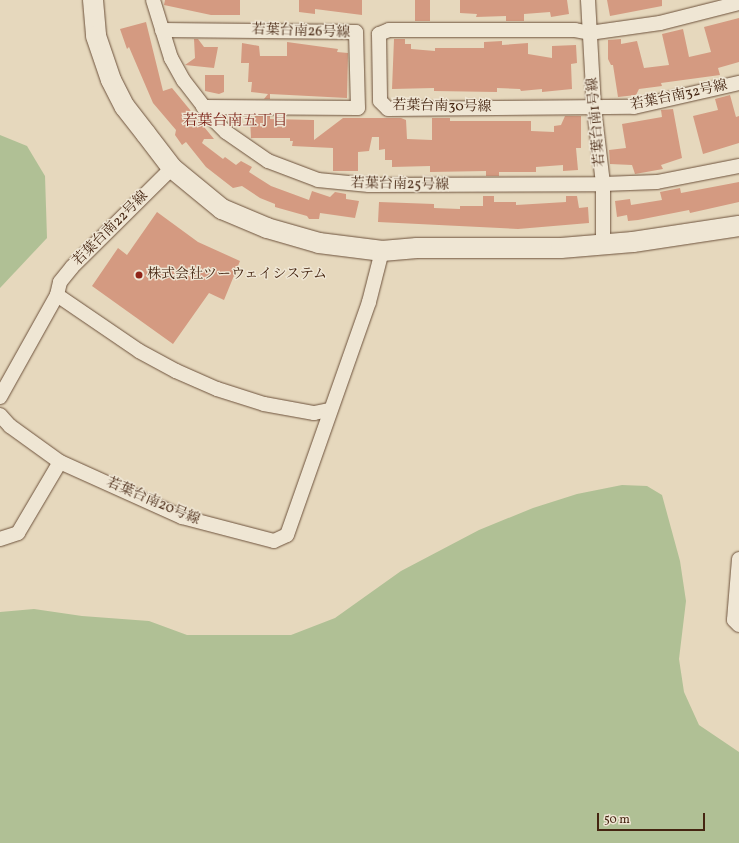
<!DOCTYPE html>
<meta charset="utf-8">
<style>
body{margin:0}
#map{position:relative;width:739px;height:843px;overflow:hidden;background:#e6d8bd;font-family:Vollkorn,"Noto Serif JP",serif}
div>[style]{position:absolute}
.green>*{inset:0;background:#b0c095}
.building>*{inset:0;background:#d49a81;transform-origin:0 0}
.roads{filter:drop-shadow(0 0 1px #6d523c) drop-shadow(0 0 1px #6d523c)}
.street>*{height:14px;margin:-7px;padding:0 7px;transform-origin:7px;border-radius:7px;background:#efe6d4}
.secondary>*{height:20px;margin:-10px;padding:0 10px;transform-origin:10px;border-radius:10px;background:#efe6d4}
.dots>*{width:11px;height:11px;translate:-50% -50%;box-sizing:border-box;border:2px solid #efe6d4;border-radius:50%}
span{translate:-50% -50%;white-space:nowrap;text-align:center;line-height:1.15;-webkit-text-stroke:3px #efe6d4;paint-order:stroke}
.street-label{font-size:14px;color:#452511}
.poi-label{font-size:14px;color:#452511}
.left{translate:0 -50%;text-align:left}
.neighbourhood-label{font-size:15px;color:#7a1f14}
.scale{position:absolute;left:597px;top:813px;width:108px;height:18px;box-sizing:border-box;border:2px solid #452511;border-top:0;padding-left:5px;font-size:12px;line-height:14px;white-space:nowrap;color:#452511;-webkit-text-stroke:3px #efe6d4;paint-order:stroke}
</style>
<div id="map">
<div class="green">
<i style="clip-path:polygon(0 135px,27px 146px,45px 176px,47px 238px,0 288px)"></i>
<i style="clip-path:polygon(622px 485px,647px 486px,662px 495px,680px 561px,686px 601px,679px 659px,684px 692px,699px 725px,739px 752px,739px 843px,0 843px,0 612px,34px 609px,82px 616px,149px 621px,187px 635px,291px 635px,335px 618px,401px 571px,479px 530px,533px 508px,577px 494px)"></i>
</div>
<div class="building">
<i style="clip-path:polygon(165px 0,240px 0,240px 15px,211px 15px,164px 5px)"></i>
<i style="clip-path:polygon(299px 0,362px 0,362px 15px,315px 9px,315px 14px,299px 12px)"></i>
<i style="left:415px;top:0;width:15px;height:21px"></i>
<i style="clip-path:polygon(460px 0,567px 0,569px 14px,551px 17px,550px 12px,524px 14px,524px 21px,506px 21px,506px 16px,476px 17px,477px 14px,460px 13px)"></i>
<i style="clip-path:polygon(607px 0,662px 0,662px 6px,610px 16px)"></i>
<i style="clip-path:polygon(739px 18px,739px 62px,718px 68px,720px 75px,661px 83px,662px 86px,639px 89px,636px 95px,618px 97px,613px 65px,611px 65px,608px 59px,608px 40px,621px 39px,621px 44px,637px 41px,644px 68px,669px 65px,662px 34px,683px 29px,689px 57px,711px 52px,704px 27px)"></i>
<i style="clip-path:polygon(146px 22px,163px 91px,172px 88px,214px 139px,204px 139px,202px 143px,223px 159px,225px 157px,236px 165px,241px 161px,252px 167px,249px 172px,271px 186px,309px 200px,312px 191px,330px 197px,335px 192px,346px 194px,346px 199px,359px 201px,355px 218px,320px 213px,319px 219px,309px 219px,307px 216px,275px 207px,275px 204px,260px 198px,242px 186px,233px 188px,206px 167px,186px 142px,182px 145px,175px 135px,176px 130px,153px 103px,129px 47px,127px 49px,120px 29px)"></i>
<i style="clip-path:polygon(194px 39px,198px 39px,204px 47px,218px 47px,214px 68px,185px 65px,195px 58px)"></i>
<i style="clip-path:polygon(394px 39px,405px 39px,405px 44px,411px 44px,411px 49px,435px 51px,435px 48px,484px 48px,484px 42px,502px 41px,502px 45px,528px 43px,528px 54px,552px 58px,552px 46px,576px 45px,577px 63px,571px 64px,572px 89px,542px 92px,542px 89px,521px 91px,520px 89px,497px 88px,497px 92px,434px 91px,434px 88px,392px 89px)"></i>
<i style="clip-path:polygon(287px 42px,338px 49px,337px 52px,348px 53px,347px 98px,270px 94px,270px 99px,264px 99px,268px 94px,251px 92px,252px 82px,248px 82px,249px 63px,241px 63px,242px 43px,259px 46px,260px 56px,287px 56px)"></i>
<i style="clip-path:polygon(205px 75px,224px 75px,224px 92px,219px 94px,205px 91px)"></i>
<i style="clip-path:polygon(730px 95px,736px 117px,739px 116px,739px 143px,703px 154px,693px 116px,718px 110px,715px 99px)"></i>
<i style="clip-path:polygon(673px 109px,682px 158px,661px 165px,663px 169px,635px 174px,632px 165px,610px 164px,609px 150px,626px 148px,622px 124px,662px 117px,661px 110px)"></i>
<i style="clip-path:polygon(255px 116px,270px 116px,270px 119px,314px 120px,314px 140px,343px 118px,401px 118px,406px 120px,407px 139px,432px 140px,432px 118px,450px 118px,450px 121px,531px 121px,531px 131px,554px 132px,554px 126px,561px 125px,565px 116px,581px 116px,581px 148px,576px 148px,578px 170px,563px 171px,563px 165px,536px 167px,536px 172px,499px 172px,499px 176px,486px 176px,486px 171px,430px 172px,430px 166px,392px 167px,392px 160px,385px 160px,385px 149px,379px 150px,379px 137px,372px 137px,369px 151px,358px 152px,358px 171px,333px 171px,333px 148px,292px 146px,293px 141px,290px 141px,290px 138px,251px 138px,250px 119px,255px 119px)"></i>
<i style="clip-path:polygon(739px 182px,739px 202px,690px 213px,689px 210px,638px 220px,628px 221px,627px 215px,617px 217px,615px 201px,630px 199px,631px 205px,662px 200px,660px 192px,680px 188px,681px 193px)"></i>
<i style="clip-path:polygon(483px 196px,494px 196px,494px 202px,516px 202px,516px 205px,566px 202px,566px 196px,577px 196px,579px 208px,588px 207px,589px 223px,518px 229px,378px 222px,379px 202px,434px 204px,434px 208px,460px 209px,460px 206px,483px 206px)"></i>
<i style="clip-path:polygon(157px 212px,198px 242px,240px 261px,224px 300px,209px 293px,173px 344px,92px 286px,118px 248px,127px 255px)"></i>
</div>
<div class="roads">
<div class="street">
<i style="left:153px;top:0;width:61px;rotate:72.8deg"></i>
<i style="left:171px;top:58px;width:26px;rotate:61deg"></i>
<i style="left:184px;top:81px;width:49px;rotate:52.4deg"></i>
<i style="left:214px;top:120px;width:17px;rotate:45deg"></i>
<i style="left:226px;top:132px;width:51px;rotate:34.6deg"></i>
<i style="left:268px;top:161px;width:53px;rotate:20.8deg"></i>
<i style="left:318px;top:180px;width:51px;rotate:5.6deg"></i>
<i style="left:369px;top:185px;width:234px;rotate:-0.2deg"></i>
<i style="left:603px;top:184px;width:54px;rotate:-2.1deg"></i>
<i style="left:657px;top:182px;width:84px;rotate:-11deg"></i>
<i style="left:588px;top:0;width:108px;rotate:86.8deg"></i>
<i style="left:594px;top:108px;width:77px;rotate:83.2deg"></i>
<i style="left:603px;top:184px;width:60px;rotate:90deg"></i>
<i style="left:739px;top:3px;width:81px;rotate:165.8deg"></i>
<i style="left:660px;top:23px;width:71px;rotate:171.9deg"></i>
<i style="left:590px;top:33px;width:15px;rotate:-169deg"></i>
<i style="left:575px;top:30px;width:186px;rotate:180deg"></i>
<i style="left:389px;top:30px;width:11px;rotate:158deg"></i>
<i style="left:379px;top:34px;width:67px;rotate:89.1deg"></i>
<i style="left:380px;top:101px;width:11px;rotate:45deg"></i>
<i style="left:388px;top:109px;width:246px;rotate:-0.5deg"></i>
<i style="left:634px;top:107px;width:108px;rotate:-12.9deg"></i>
<i style="left:162px;top:30px;width:194px;rotate:0.6deg"></i>
<i style="left:356px;top:32px;width:76px;rotate:88.5deg"></i>
<i style="left:358px;top:108px;width:155px;rotate:-179.6deg"></i>
<i style="left:57px;top:295px;width:13px;rotate:-77deg"></i>
<i style="left:60px;top:282px;width:19px;rotate:-51deg"></i>
<i style="left:72px;top:267px;width:141px;rotate:-44.7deg"></i>
<i style="left:0;top:397px;width:117px;rotate:-60.8deg"></i>
<i style="left:57px;top:295px;width:99px;rotate:34.3deg"></i>
<i style="left:139px;top:351px;width:42px;rotate:28.4deg"></i>
<i style="left:176px;top:371px;width:45px;rotate:23.7deg"></i>
<i style="left:217px;top:389px;width:49px;rotate:17.7deg"></i>
<i style="left:264px;top:404px;width:51px;rotate:10.2deg"></i>
<i style="left:314px;top:413px;width:15px;rotate:-11deg"></i>
<i style="left:0;top:415px;width:15px;rotate:48deg"></i>
<i style="left:10px;top:426px;width:62px;rotate:35.8deg"></i>
<i style="left:60px;top:462px;width:134px;rotate:24.3deg"></i>
<i style="left:182px;top:517px;width:95px;rotate:14.6deg"></i>
<i style="left:274px;top:541px;width:14px;rotate:-25deg"></i>
<i style="left:287px;top:535px;width:247px;rotate:-70.6deg"></i>
<i style="left:369px;top:302px;width:53px;rotate:-75.7deg"></i>
<i style="left:0;top:539px;width:19px;rotate:-18deg"></i>
<i style="left:18px;top:533px;width:82px;rotate:-59.4deg"></i>
<i style="left:739px;top:559px;width:61px;rotate:94.7deg"></i>
<i style="left:734px;top:620px;width:7px;rotate:45deg"></i>
</div>
<div class="secondary">
<i style="left:93px;top:0;width:36px;rotate:85deg"></i>
<i style="left:96px;top:36px;width:46px;rotate:71.2deg"></i>
<i style="left:111px;top:80px;width:30px;rotate:63deg"></i>
<i style="left:125px;top:107px;width:34px;rotate:52deg"></i>
<i style="left:146px;top:134px;width:43px;rotate:52.6deg"></i>
<i style="left:172px;top:168px;width:65px;rotate:39.4deg"></i>
<i style="left:222px;top:209px;width:49px;rotate:22.9deg"></i>
<i style="left:267px;top:228px;width:54px;rotate:16.1deg"></i>
<i style="left:319px;top:243px;width:64px;rotate:7.2deg"></i>
<i style="left:382px;top:251px;width:35px;rotate:-5deg"></i>
<i style="left:417px;top:248px;width:144px"></i>
<i style="left:561px;top:248px;width:72px;rotate:-4.8deg"></i>
<i style="left:633px;top:242px;width:107px;rotate:-8.6deg"></i>
</div>
</div>
<div class="dots">
<i style="left:139px;top:275px;background:#8f2418"></i>
</div>
<div class="street-label">
<span style="left:301px;top:32px;rotate:2deg">若葉台南26号線</span>
<span style="left:679px;top:96px;rotate:-12deg">若葉台南32号線</span>
<span style="left:442px;top:107px;rotate:1deg">若葉台南30号線</span>
<span style="left:597px;top:122px;rotate:-95deg">若葉台南1号線</span>
<span style="left:400px;top:185px;rotate:1deg">若葉台南25号線</span>
<span style="left:111px;top:229px;rotate:-45deg">若葉台南22号線</span>
<span style="left:153px;top:502px;rotate:23deg">若葉台南20号線</span>
</div>
<div class="poi-label">
<span class="left" style="left:147px;top:275px">株式会社ツーウェイシステム</span>
</div>
<div class="neighbourhood-label">
<span style="left:235px;top:122px">若葉台南五丁目</span>
</div>
<div class="scale">50 m</div>
</div>
